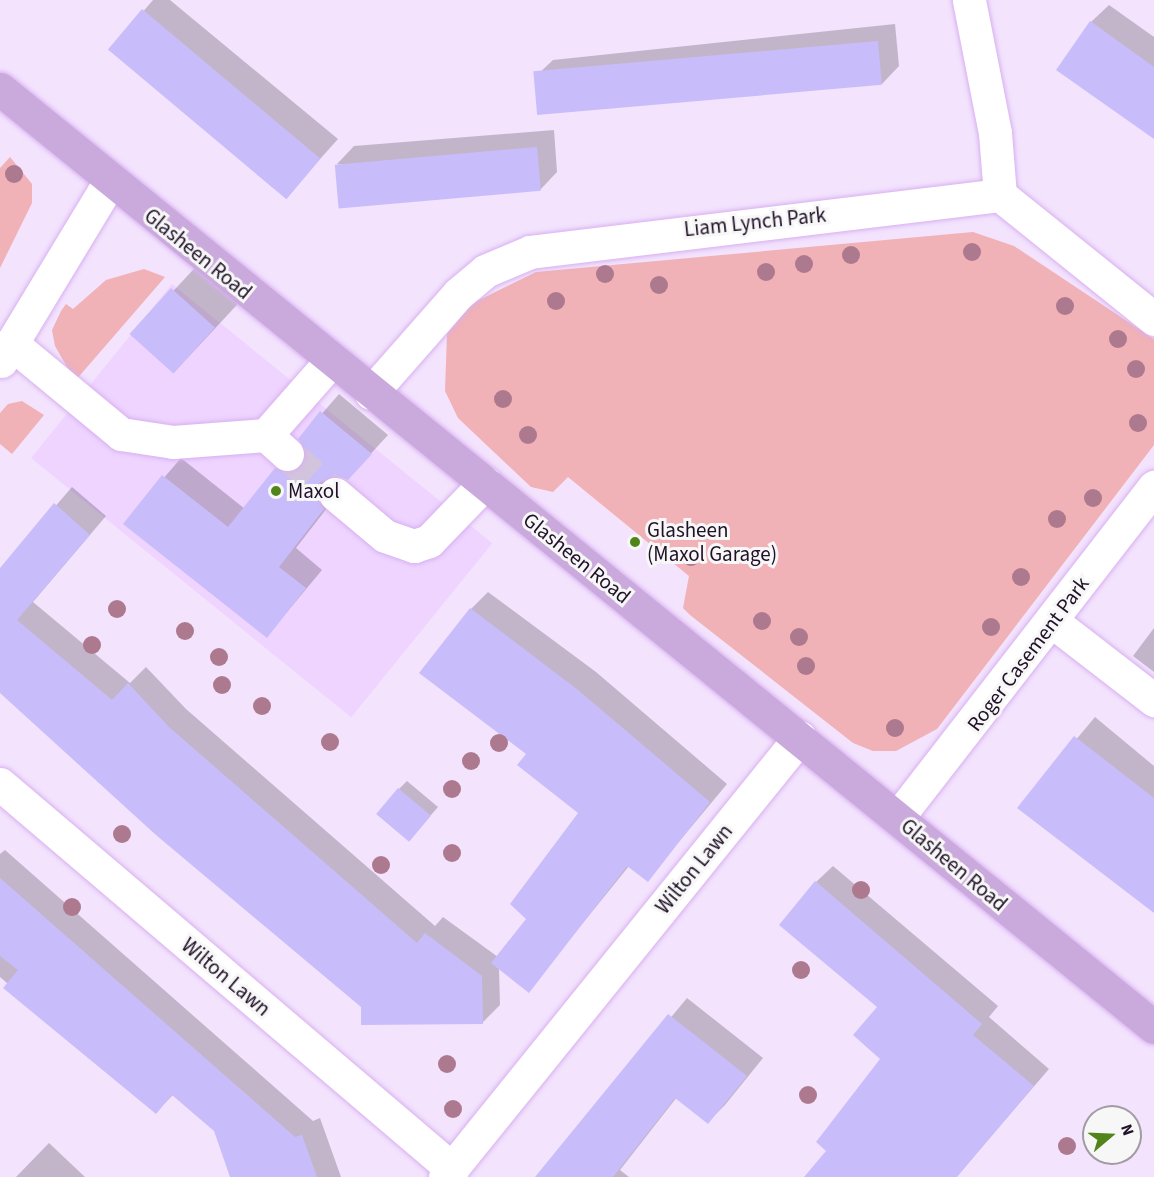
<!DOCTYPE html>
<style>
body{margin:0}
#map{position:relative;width:1154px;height:1177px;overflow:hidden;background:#f3e3fd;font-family:"Source Sans 3",sans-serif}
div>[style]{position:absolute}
.built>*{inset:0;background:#eed4ff;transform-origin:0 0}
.green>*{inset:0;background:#f0b1b7}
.shadow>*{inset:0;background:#0003;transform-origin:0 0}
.building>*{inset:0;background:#c8bdfa;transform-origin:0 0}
.minor-tunnel>*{height:33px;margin-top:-16.5px;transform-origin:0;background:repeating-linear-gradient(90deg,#d3c4dd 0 33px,transparent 0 49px)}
.roads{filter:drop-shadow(0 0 2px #d8b0f0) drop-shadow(0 0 2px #d8b0f0)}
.minor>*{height:33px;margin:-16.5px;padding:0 16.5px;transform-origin:16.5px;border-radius:16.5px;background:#fff}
.major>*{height:33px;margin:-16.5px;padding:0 16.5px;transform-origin:16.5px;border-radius:16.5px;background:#caaadc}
.trees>*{width:18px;height:18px;margin:-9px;border-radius:50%;background:#ad798e}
.dots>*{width:16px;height:16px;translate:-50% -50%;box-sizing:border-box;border:3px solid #f7f7f7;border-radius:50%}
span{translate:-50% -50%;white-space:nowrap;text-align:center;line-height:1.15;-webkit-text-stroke:6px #f7f7f7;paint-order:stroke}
.street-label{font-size:21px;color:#201128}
.poi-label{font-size:21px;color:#201128}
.left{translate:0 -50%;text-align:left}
.north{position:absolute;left:1082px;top:1105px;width:60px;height:60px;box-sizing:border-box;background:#f7f7f7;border:2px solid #a19ba4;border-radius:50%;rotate:71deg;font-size:16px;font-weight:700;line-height:24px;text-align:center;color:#201128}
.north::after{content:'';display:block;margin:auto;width:21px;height:27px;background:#51851a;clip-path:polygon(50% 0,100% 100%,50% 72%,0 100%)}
</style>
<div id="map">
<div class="built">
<i style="left:172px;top:284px;width:412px;height:224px;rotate:39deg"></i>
</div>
<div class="green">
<i style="clip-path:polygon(10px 157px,32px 184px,32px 203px,0 268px,0 168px)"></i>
<i style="clip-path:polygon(973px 232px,1014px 246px,1154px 339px,1154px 445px,937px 729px,896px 751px,873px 751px,853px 743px,690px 615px,683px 608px,689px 576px,568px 477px,553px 492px,531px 487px,458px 418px,445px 391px,447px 334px,471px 304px,536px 272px)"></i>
<i style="clip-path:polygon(144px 269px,165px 277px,75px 381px,55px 346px,52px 330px,61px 311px,66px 304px,73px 309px,106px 280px)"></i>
<i style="clip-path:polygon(22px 401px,44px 415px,12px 454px,0 444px,0 413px,8px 404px)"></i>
</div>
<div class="shadow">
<i style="clip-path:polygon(153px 0,170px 0,338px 139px,287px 196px,110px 50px)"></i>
<i style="clip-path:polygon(1109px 5px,1154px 37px,1154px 137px,1091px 22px)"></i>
<i style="clip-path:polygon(895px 24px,899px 66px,882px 84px,535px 77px,553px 60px)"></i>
<i style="clip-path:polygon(554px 130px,557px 172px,540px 190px,337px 164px,354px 146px)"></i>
<i style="left:205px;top:257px;width:56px;height:106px;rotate:43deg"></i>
<i style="clip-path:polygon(339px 394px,388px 435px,365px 460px,336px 475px,341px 490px,296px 548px,322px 570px,267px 636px,125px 523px,181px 458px,245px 509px,294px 451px,305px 454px,300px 439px)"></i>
<i style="clip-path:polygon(72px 487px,106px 516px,33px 602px,130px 683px,146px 667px,186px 709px,435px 926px,443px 917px,498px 957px,528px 919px,580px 813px,528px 754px,471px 609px,488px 592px,596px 672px,727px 784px,647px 880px,629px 866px,528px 991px,499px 968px,500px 1005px,482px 1023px,363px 1006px,0 691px,0 570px)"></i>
<i style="clip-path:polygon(1154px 628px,1154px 672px,1133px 656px)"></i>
<i style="clip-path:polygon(1095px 717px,1154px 766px,1154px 911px,1019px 808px)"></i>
<i style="clip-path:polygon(407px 781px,438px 807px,417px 831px,399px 789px)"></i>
<i style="clip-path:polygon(5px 850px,313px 1121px,320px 1118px,341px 1177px,232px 1177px,216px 1130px,174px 1094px,156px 1112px,0 977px,0 854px)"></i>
<i style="clip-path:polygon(833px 866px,998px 1006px,989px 1017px,1049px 1069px,956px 1177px,806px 1177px,828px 1151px,882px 1059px,879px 1007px,816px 882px)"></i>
<i style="clip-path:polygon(687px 998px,763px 1058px,725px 1105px,708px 1122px,677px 1097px,620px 1170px,629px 1177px,539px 1177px)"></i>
<i style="clip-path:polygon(49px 1143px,85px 1177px,16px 1177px)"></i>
</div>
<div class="building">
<i style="left:142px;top:9px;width:233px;height:53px;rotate:40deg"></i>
<i style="clip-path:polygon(1090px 21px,1154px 67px,1154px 139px,1056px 70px)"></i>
<i style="left:878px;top:41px;width:44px;height:346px;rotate:85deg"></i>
<i style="left:537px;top:147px;width:44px;height:203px;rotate:85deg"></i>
<i style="left:171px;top:288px;width:59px;height:62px;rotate:42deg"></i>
<i style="clip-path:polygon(320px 411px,372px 454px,348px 480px,338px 476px,320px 482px,317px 500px,324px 509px,279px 567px,306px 588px,267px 638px,123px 524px,162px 475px,228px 527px,275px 468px,292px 472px,301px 466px,305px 449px,298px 439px)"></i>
<i style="clip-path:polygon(54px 503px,90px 535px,17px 620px,112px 700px,128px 683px,169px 727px,417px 943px,425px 933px,482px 976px,483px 1024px,361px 1025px,361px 1007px,156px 835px,0 693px,0 568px)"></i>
<i style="clip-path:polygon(470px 608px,578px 690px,710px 802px,648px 882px,627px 866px,529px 993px,491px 963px,526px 919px,510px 904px,578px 813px,517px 765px,526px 754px,419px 673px)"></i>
<i style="clip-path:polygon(1074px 736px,1154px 798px,1154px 913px,1017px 808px)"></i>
<i style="left:398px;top:788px;width:43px;height:34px;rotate:40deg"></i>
<i style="clip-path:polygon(0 878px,295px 1137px,302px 1135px,317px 1177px,230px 1177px,214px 1131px,172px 1095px,156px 1114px,3px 988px,18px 970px,0 956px)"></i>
<i style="clip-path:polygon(815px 881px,982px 1024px,973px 1035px,1034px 1086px,957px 1177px,804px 1177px,826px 1151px,816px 1142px,880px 1059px,853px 1035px,877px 1007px,779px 925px)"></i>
<i style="clip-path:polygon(668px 1014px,747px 1076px,708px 1124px,675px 1098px,613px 1177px,535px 1177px)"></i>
</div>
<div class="minor-tunnel">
<i style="left:287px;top:454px;width:62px;rotate:39.8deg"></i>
</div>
<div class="roads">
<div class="minor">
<i style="left:1000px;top:195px;width:198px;rotate:38.8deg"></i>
<i style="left:11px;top:343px;width:143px;rotate:39.6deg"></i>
<i style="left:121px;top:434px;width:53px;rotate:8.7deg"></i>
<i style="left:173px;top:442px;width:93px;rotate:-4.3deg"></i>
<i style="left:1px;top:361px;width:210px;rotate:-58.8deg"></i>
<i style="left:371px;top:393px;width:132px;rotate:-48.7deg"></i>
<i style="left:458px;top:294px;width:35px;rotate:-40deg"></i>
<i style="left:485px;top:271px;width:49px;rotate:-22.9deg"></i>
<i style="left:530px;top:252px;width:473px;rotate:-6.9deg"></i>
<i style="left:1000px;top:195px;width:62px;rotate:-94.6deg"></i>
<i style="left:995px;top:133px;width:136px;rotate:-101.1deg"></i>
<i style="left:287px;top:454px;width:28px;rotate:-138deg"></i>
<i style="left:266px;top:435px;width:98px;rotate:-48.7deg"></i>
<i style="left:335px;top:494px;width:65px;rotate:40deg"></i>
<i style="left:385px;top:536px;width:31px;rotate:19deg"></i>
<i style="left:414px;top:546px;width:16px;rotate:-18deg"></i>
<i style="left:429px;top:541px;width:81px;rotate:-46deg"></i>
<i style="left:1053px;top:622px;width:128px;rotate:37.7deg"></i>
<i style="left:0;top:784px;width:594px;rotate:40.42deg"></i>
<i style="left:898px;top:817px;width:418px;rotate:-52.2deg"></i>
<i style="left:445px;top:1177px;width:565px;rotate:-51.1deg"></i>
</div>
<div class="major">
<i style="left:0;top:89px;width:1487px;rotate:39.11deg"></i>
</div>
</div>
<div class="trees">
<i style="left:14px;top:174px"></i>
<i style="left:972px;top:252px"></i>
<i style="left:851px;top:255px"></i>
<i style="left:804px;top:264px"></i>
<i style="left:766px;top:272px"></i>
<i style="left:605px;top:274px"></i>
<i style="left:659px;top:285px"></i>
<i style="left:556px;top:301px"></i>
<i style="left:1065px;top:306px"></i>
<i style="left:1118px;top:339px"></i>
<i style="left:1136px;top:369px"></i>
<i style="left:503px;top:399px"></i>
<i style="left:1138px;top:423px"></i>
<i style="left:528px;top:435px"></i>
<i style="left:1093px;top:498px"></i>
<i style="left:1057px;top:519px"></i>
<i style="left:691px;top:557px"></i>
<i style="left:1021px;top:577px"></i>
<i style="left:117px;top:609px"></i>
<i style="left:762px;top:621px"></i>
<i style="left:991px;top:627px"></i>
<i style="left:185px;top:631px"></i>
<i style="left:799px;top:637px"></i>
<i style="left:92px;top:645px"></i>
<i style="left:219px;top:657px"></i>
<i style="left:806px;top:666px"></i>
<i style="left:222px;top:685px"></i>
<i style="left:262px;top:706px"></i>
<i style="left:895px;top:728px"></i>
<i style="left:330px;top:742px"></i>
<i style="left:499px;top:743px"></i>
<i style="left:471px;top:761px"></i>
<i style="left:452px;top:789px"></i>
<i style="left:122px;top:834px"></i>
<i style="left:452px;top:853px"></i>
<i style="left:381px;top:865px"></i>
<i style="left:861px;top:890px"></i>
<i style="left:72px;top:907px"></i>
<i style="left:801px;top:970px"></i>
<i style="left:447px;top:1064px"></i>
<i style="left:808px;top:1095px"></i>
<i style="left:453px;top:1109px"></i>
<i style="left:1067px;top:1146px"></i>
</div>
<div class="dots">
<i style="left:276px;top:491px;background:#51851a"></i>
<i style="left:635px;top:542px;background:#51851a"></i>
</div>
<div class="street-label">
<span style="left:755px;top:222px;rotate:-6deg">Liam Lynch Park</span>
<span style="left:198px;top:254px;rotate:39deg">Glasheen Road</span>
<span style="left:577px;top:558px;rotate:39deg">Glasheen Road</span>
<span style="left:1028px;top:654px;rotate:-53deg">Roger Casement Park</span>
<span style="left:954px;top:865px;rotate:40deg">Glasheen Road</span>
<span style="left:694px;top:869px;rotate:-51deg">Wilton Lawn</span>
<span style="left:226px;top:977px;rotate:40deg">Wilton Lawn</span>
</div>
<div class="poi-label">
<span class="left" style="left:288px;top:491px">Maxol</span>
<span class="left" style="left:647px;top:542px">Glasheen<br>(Maxol Garage)</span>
</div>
<div class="north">N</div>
</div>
